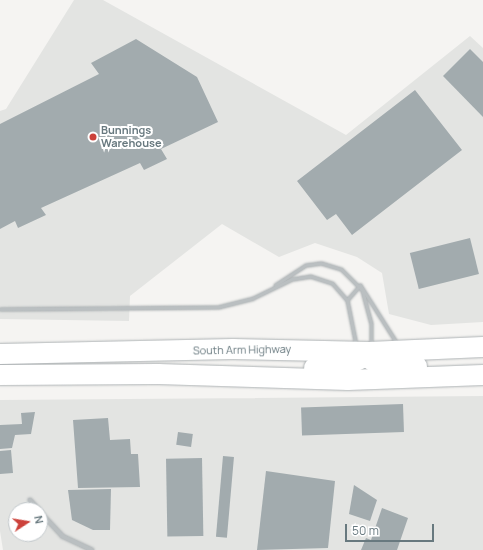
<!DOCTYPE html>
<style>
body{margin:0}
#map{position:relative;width:483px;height:550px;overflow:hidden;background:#f5f4f2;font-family:Manrope,sans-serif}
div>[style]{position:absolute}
.built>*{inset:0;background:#e3e4e2}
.building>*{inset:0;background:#a2abae;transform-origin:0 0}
.roads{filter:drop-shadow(0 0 1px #aeb3b5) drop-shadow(0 0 1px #aeb3b5)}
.lane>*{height:3px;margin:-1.5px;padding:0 1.5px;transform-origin:1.5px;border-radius:1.5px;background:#babfc1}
.street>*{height:4px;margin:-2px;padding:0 2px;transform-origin:2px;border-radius:2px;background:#babfc1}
.primary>*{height:20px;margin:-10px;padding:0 10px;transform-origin:10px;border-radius:10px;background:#fff}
.dots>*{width:11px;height:11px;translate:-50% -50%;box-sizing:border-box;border:2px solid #fff;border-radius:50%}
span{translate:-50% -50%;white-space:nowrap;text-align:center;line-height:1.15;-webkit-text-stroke:4px #fff;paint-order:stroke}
.poi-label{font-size:11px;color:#68797f;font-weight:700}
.left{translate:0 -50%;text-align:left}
.street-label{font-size:11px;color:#68797f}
.north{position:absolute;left:8px;top:502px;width:40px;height:40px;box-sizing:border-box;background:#fff;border:1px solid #c3c9cc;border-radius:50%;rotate:78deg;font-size:11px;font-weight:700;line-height:16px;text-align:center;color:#68797f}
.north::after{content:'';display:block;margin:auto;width:14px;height:18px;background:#cc423b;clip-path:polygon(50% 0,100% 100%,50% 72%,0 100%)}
.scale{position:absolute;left:345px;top:524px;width:89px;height:18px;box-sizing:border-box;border:2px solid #68797f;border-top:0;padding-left:5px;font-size:12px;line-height:14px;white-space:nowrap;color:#68797f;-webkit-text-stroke:3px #fff;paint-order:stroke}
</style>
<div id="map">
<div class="built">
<i style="clip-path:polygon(74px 0,103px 0,346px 135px,470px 36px,483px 48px,483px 322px,431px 325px,389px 314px,382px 273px,357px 257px,315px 243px,279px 257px,222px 224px,130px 296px,129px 321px,0 319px,0 111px,6px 109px)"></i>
<i style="clip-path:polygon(evenodd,483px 396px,483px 550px,3px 550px,0 531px,0 400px,483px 396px,16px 510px,40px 510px,40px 534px,16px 534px,16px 510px)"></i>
</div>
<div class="building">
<i style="clip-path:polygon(136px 39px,197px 77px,218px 122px,161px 149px,167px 159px,144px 170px,140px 163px,41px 208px,46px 215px,18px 228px,15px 221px,0 229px,0 124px,99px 74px,91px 63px)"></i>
<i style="clip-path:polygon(470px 49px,483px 62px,483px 117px,443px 76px)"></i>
<i style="clip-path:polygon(415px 90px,462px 150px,352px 235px,336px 214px,327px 220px,297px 181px)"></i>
<i style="left:470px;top:238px;width:37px;height:62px;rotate:76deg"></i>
<i style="left:403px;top:404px;width:28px;height:102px;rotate:88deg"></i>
<i style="clip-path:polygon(35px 412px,31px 434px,15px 435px,12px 448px,0 449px,0 425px,22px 424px,21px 413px)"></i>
<i style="clip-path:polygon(108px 418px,110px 440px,130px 439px,131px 454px,138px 454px,140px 487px,78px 488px,73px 420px)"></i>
<i style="left:178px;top:432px;width:15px;height:13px;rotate:8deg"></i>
<i style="clip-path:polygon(11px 450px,13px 473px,0 474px,0 451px)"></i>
<i style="left:223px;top:456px;width:11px;height:81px;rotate:5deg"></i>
<i style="left:202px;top:458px;width:78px;height:36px;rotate:89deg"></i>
<i style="clip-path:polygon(266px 471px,335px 481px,328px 548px,257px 550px)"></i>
<i style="clip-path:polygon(354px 485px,377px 500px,370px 521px,349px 514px)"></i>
<i style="clip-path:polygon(111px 489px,110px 530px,93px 530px,72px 520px,68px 490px)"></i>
<i style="clip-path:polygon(382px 508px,408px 518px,397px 550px,361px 550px,366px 538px,371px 540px)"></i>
</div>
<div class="roads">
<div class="lane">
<i style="left:275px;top:285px;width:37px;rotate:-33deg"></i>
<i style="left:306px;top:265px;width:15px;rotate:-8deg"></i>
<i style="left:321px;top:263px;width:21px;rotate:17deg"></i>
<i style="left:341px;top:269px;width:30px;rotate:45deg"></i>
<i style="left:362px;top:290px;width:34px;rotate:75deg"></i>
<i style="left:371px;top:323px;width:22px;rotate:90deg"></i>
<i style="left:347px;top:300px;width:20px;rotate:-49deg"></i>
<i style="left:360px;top:285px;width:67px;rotate:57.7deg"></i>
<i style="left:0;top:309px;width:218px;rotate:-0.5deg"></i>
<i style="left:218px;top:307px;width:36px;rotate:-14deg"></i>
<i style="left:253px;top:298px;width:43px;rotate:-26deg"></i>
<i style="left:292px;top:279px;width:18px;rotate:-9deg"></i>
<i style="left:310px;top:276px;width:23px;rotate:18deg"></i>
<i style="left:332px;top:283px;width:23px;rotate:49deg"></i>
<i style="left:347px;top:300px;width:46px;rotate:78.7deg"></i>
</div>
<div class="street">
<i style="left:30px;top:500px;width:13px;rotate:48deg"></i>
<i style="left:40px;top:512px;width:33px;rotate:47deg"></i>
<i style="left:62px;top:536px;width:33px;rotate:25deg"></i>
</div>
<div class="primary">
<i style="left:359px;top:352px;width:24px;rotate:33deg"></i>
<i style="left:379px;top:365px;width:38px;rotate:2deg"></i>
<i style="left:0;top:354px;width:233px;rotate:-1.2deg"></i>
<i style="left:233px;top:349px;width:136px;rotate:1.3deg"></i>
<i style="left:369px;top:352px;width:114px;rotate:-2.5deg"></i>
<i style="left:314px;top:368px;width:35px;rotate:-7deg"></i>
<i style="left:349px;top:364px;width:17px;rotate:-24deg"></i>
<i style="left:365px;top:357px;width:6px;rotate:-51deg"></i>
<i style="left:0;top:375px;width:158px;rotate:-0.4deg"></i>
<i style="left:158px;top:374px;width:190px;rotate:1.8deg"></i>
<i style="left:348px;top:380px;width:135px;rotate:-2.1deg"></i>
</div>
</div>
<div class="dots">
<i style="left:93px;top:137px;background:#cc423b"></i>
</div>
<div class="poi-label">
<span class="left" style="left:101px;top:137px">Bunnings<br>Warehouse</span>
</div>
<div class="street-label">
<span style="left:242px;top:350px;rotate:-1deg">South Arm Highway</span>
</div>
<div class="north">N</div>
<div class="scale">50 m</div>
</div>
